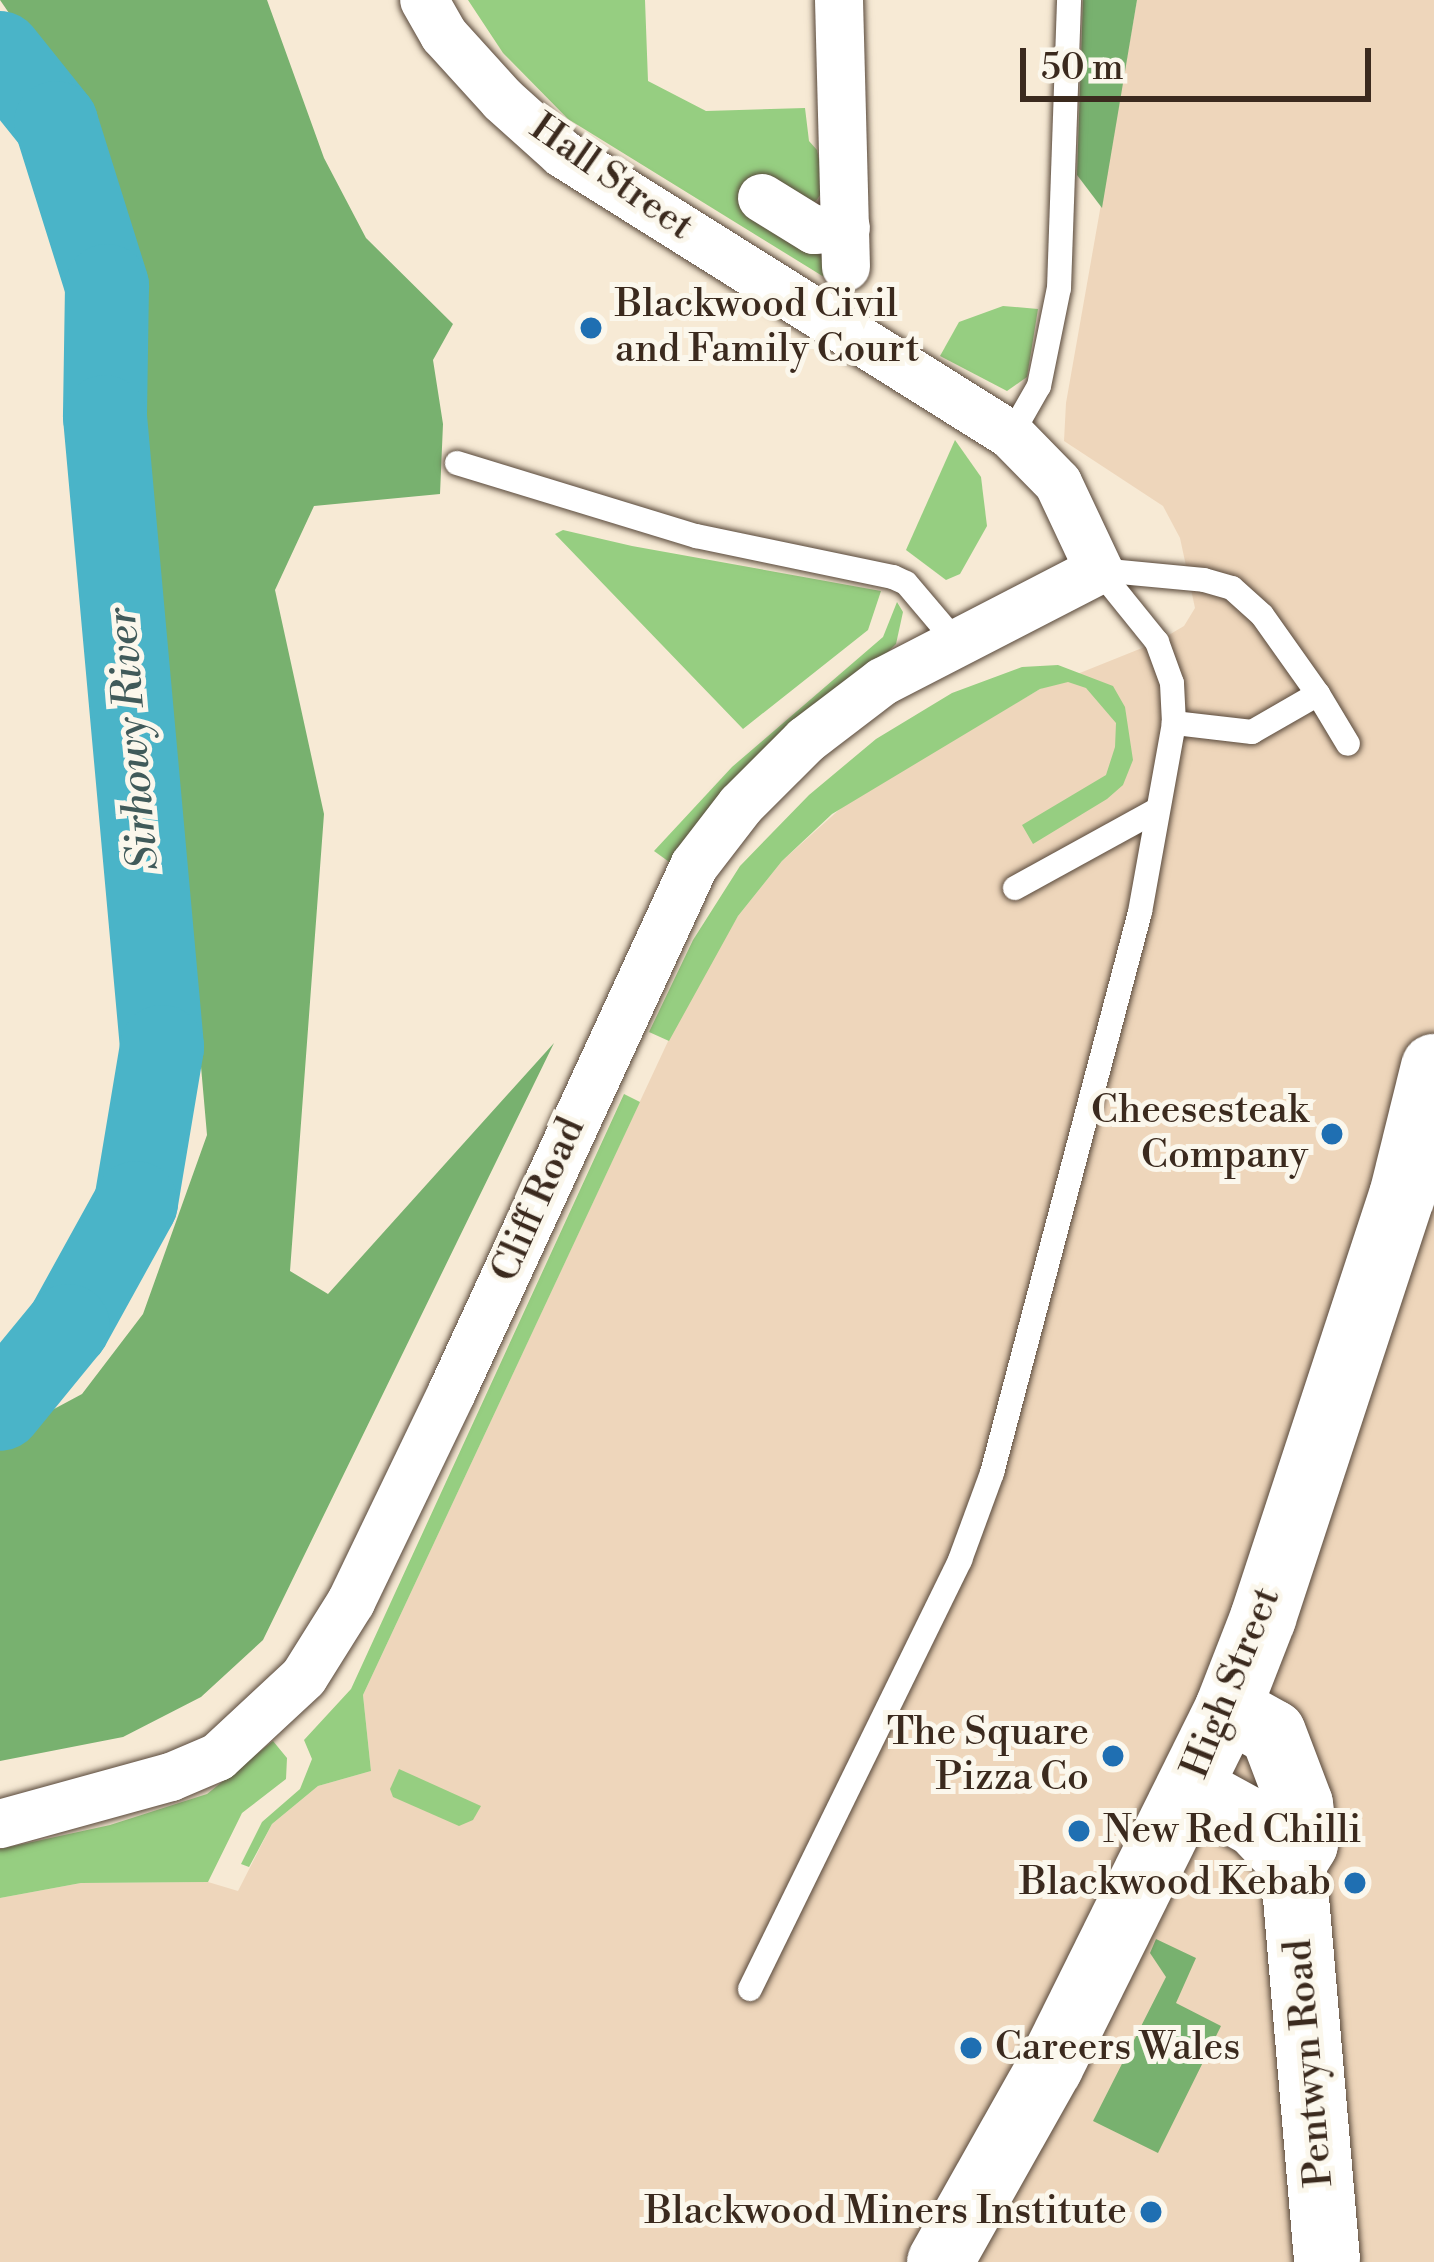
<!DOCTYPE html>
<style>
body{margin:0}
#map{position:relative;width:1434px;height:2262px;overflow:hidden;background:#f7ead5;font-family:"Libre Bodoni",serif}
div>[style]{position:absolute}
.built>*{inset:0;background:#eed6bb}
.green>*{inset:0;background:#96ce81}
.forest>*{inset:0;background:#78b16f}
.river>*{height:84px;margin:-42px;padding:0 42px;transform-origin:42px;border-radius:42px;background:#4ab4c8}
.roads{filter:drop-shadow(0 0 3px #574739) drop-shadow(0 0 3px #574739)}
.lane>*{height:24px;margin:-12px;padding:0 12px;transform-origin:12px;border-radius:12px;background:#fff}
.street>*{height:48px;margin:-24px;padding:0 24px;transform-origin:24px;border-radius:24px;background:#fff}
.secondary>*{height:66px;margin:-33px;padding:0 33px;transform-origin:33px;border-radius:33px;background:#fff}
.dots>*{width:33px;height:33px;translate:-50% -50%;box-sizing:border-box;border:6px solid #fbf7ec;border-radius:50%}
span{translate:-50% -50%;white-space:nowrap;text-align:center;line-height:1.15;-webkit-text-stroke:10px #fbf7ec;paint-order:stroke}
.street-label{font-size:39px;color:#3b2a1e}
.poi-label{font-size:39px;color:#3b2a1e}
.left{translate:0 -50%;text-align:left}
.right{translate:-100% -50%;text-align:right}
.water-label{font-size:42px;color:#405a5a;font-style:italic}
.scale{position:absolute;left:1020px;top:48px;width:351px;height:54px;box-sizing:border-box;border:6px solid #3b2a1e;border-top:0;padding-left:15px;font-size:36px;line-height:42px;white-space:nowrap;color:#3b2a1e;-webkit-text-stroke:9px #fbf7ec;paint-order:stroke}
</style>
<div id="map">
<div class="built">
<i style="clip-path:polygon(1137px 0,1434px 0,1434px 2262px,0 2262px,0 1898px,81px 1883px,208px 1882px,238px 1891px,272px 1824px,318px 1786px,371px 1771px,363px 1695px,684px 1007px,738px 916px,782px 861px,851px 799px,1040px 689px,1157px 642px,1184px 626px,1195px 608px,1180px 538px,1163px 506px,1064px 441px,1066px 403px)"></i>
</div>
<div class="green">
<i style="clip-path:polygon(468px 0,645px 0,648px 81px,706px 111px,805px 108px,809px 141px,817px 150px,825px 188px,816px 201px,801px 205px,823px 253px,824px 277px,568px 119px,503px 53px)"></i>
<i style="clip-path:polygon(1003px 306px,1038px 309px,1027px 377px,1007px 391px,940px 356px,959px 322px)"></i>
<i style="clip-path:polygon(955px 440px,981px 477px,987px 526px,960px 574px,946px 580px,906px 550px)"></i>
<i style="clip-path:polygon(563px 530px,632px 546px,881px 591px,868px 630px,743px 729px,555px 534px)"></i>
<i style="clip-path:polygon(897px 602px,903px 612px,896px 644px,672px 864px,654px 851px,732px 767px,883px 637px)"></i>
<i style="clip-path:polygon(1058px 665px,1113px 686px,1125px 707px,1133px 760px,1123px 785px,1107px 799px,1033px 844px,1022px 825px,1106px 775px,1115px 747px,1116px 723px,1086px 688px,1068px 682px,1040px 689px,832px 814px,782px 861px,738px 916px,669px 1041px,649px 1032px,693px 940px,740px 866px,809px 795px,876px 739px,952px 693px,1022px 667px)"></i>
<i style="clip-path:polygon(624px 1094px,640px 1102px,363px 1695px,371px 1771px,318px 1786px,272px 1824px,249px 1867px,241px 1864px,262px 1822px,300px 1789px,312px 1759px,304px 1740px,351px 1689px)"></i>
<i style="clip-path:polygon(273px 1741px,287px 1758px,286px 1779px,242px 1813px,208px 1882px,81px 1883px,0 1898px,0 1849px,110px 1825px,207px 1794px)"></i>
<i style="clip-path:polygon(399px 1769px,481px 1806px,473px 1820px,459px 1826px,393px 1797px,390px 1789px)"></i>
</div>
<div class="forest">
<i style="clip-path:polygon(0 0,267px 0,324px 158px,366px 238px,453px 324px,433px 360px,443px 424px,440px 494px,314px 506px,275px 590px,324px 814px,290px 1271px,328px 1294px,554px 1043px,263px 1640px,201px 1697px,123px 1737px,0 1761px,0 1438px,82px 1394px,143px 1314px,207px 1135px,135px 314px,88px 128px)"></i>
<i style="clip-path:polygon(1083px 0,1137px 0,1102px 208px,1077px 175px)"></i>
<i style="clip-path:polygon(1156px 1939px,1196px 1958px,1176px 2003px,1221px 2026px,1158px 2153px,1093px 2121px,1166px 1977px,1150px 1953px)"></i>
</div>
<div class="river">
<i style="left:0;top:53px;width:90px;rotate:51.3deg"></i>
<i style="left:56px;top:123px;width:171px;rotate:72.6deg"></i>
<i style="left:107px;top:286px;width:131px;rotate:90.9deg"></i>
<i style="left:105px;top:417px;width:633px;rotate:84.83deg"></i>
<i style="left:162px;top:1047px;width:158px;rotate:99.5deg"></i>
<i style="left:136px;top:1203px;width:141px;rotate:118.9deg"></i>
<i style="left:68px;top:1326px;width:107px;rotate:129.3deg"></i>
</div>
<div class="roads">
<div class="lane">
<i style="left:1011px;top:435px;width:56px;rotate:-60.3deg"></i>
<i style="left:1039px;top:386px;width:100px;rotate:-78.5deg"></i>
<i style="left:1059px;top:288px;width:288px;rotate:-88deg"></i>
<i style="left:457px;top:463px;width:250px;rotate:17deg"></i>
<i style="left:696px;top:536px;width:201px;rotate:11.8deg"></i>
<i style="left:893px;top:577px;width:14px;rotate:25deg"></i>
<i style="left:906px;top:583px;width:77px;rotate:49.7deg"></i>
<i style="left:1099px;top:570px;width:105px;rotate:5.4deg"></i>
<i style="left:1204px;top:580px;width:29px;rotate:16deg"></i>
<i style="left:1232px;top:588px;width:40px;rotate:42deg"></i>
<i style="left:1262px;top:615px;width:97px;rotate:54.7deg"></i>
<i style="left:1318px;top:694px;width:76px;rotate:150.1deg"></i>
<i style="left:1252px;top:732px;width:79px;rotate:-173.4deg"></i>
<i style="left:1318px;top:694px;width:58px;rotate:59deg"></i>
<i style="left:1015px;top:888px;width:160px;rotate:-28.8deg"></i>
<i style="left:750px;top:1989px;width:478px;rotate:-63.9deg"></i>
<i style="left:960px;top:1560px;width:93px;rotate:-69.8deg"></i>
<i style="left:992px;top:1473px;width:580px;rotate:-75.22deg"></i>
<i style="left:1140px;top:912px;width:192px;rotate:-79.8deg"></i>
<i style="left:1174px;top:723px;width:40px;rotate:-92.9deg"></i>
<i style="left:1172px;top:683px;width:44px;rotate:-110.1deg"></i>
<i style="left:1157px;top:642px;width:92px;rotate:-128.9deg"></i>
</div>
<div class="street">
<i style="left:839px;top:0;width:267px;rotate:88.5deg"></i>
<i style="left:762px;top:198px;width:61px;rotate:31.6deg"></i>
<i style="left:814px;top:230px;width:32px;rotate:-4deg"></i>
<i style="left:0;top:1824px;width:177px;rotate:-15.4deg"></i>
<i style="left:171px;top:1777px;width:51px;rotate:-23.1deg"></i>
<i style="left:218px;top:1757px;width:117px;rotate:-42.9deg"></i>
<i style="left:304px;top:1677px;width:89px;rotate:-57.9deg"></i>
<i style="left:351px;top:1602px;width:233px;rotate:-64.3deg"></i>
<i style="left:452px;top:1392px;width:579px;rotate:-65.29deg"></i>
<i style="left:694px;top:866px;width:77px;rotate:-52.4deg"></i>
<i style="left:741px;top:805px;width:92px;rotate:-45deg"></i>
<i style="left:806px;top:740px;width:96px;rotate:-37.3deg"></i>
<i style="left:882px;top:682px;width:244px;rotate:-27.3deg"></i>
<i style="left:1099px;top:570px;width:96px;rotate:-115.2deg"></i>
<i style="left:1058px;top:483px;width:67px;rotate:-134.4deg"></i>
<i style="left:1011px;top:435px;width:529px;rotate:-147.9deg"></i>
<i style="left:563px;top:154px;width:81px;rotate:-138deg"></i>
<i style="left:503px;top:100px;width:88px;rotate:-132.2deg"></i>
<i style="left:444px;top:35px;width:40px;rotate:-119.7deg"></i>
</div>
<div class="secondary">
<i style="left:1228px;top:1708px;width:51px;rotate:29.1deg"></i>
<i style="left:1273px;top:1733px;width:76px;rotate:69.2deg"></i>
<i style="left:1300px;top:1804px;width:40px;rotate:82.9deg"></i>
<i style="left:1305px;top:1844px;width:22px;rotate:122deg"></i>
<i style="left:1293px;top:1863px;width:400px;rotate:85.1deg"></i>
<i style="left:1190px;top:1788px;width:75px;rotate:28.6deg"></i>
<i style="left:1256px;top:1824px;width:54px;rotate:46.5deg"></i>
<i style="left:940px;top:2262px;width:224px;rotate:-60.6deg"></i>
<i style="left:1050px;top:2067px;width:401px;rotate:-63.6deg"></i>
<i style="left:1228px;top:1708px;width:97px;rotate:-68.7deg"></i>
<i style="left:1263px;top:1618px;width:444px;rotate:-71.8deg"></i>
<i style="left:1402px;top:1196px;width:133px;rotate:-76.1deg"></i>
</div>
</div>
<div class="dots">
<i style="left:591px;top:328px;background:#1f6fb2"></i>
<i style="left:1332px;top:1134px;background:#1f6fb2"></i>
<i style="left:1113px;top:1756px;background:#1f6fb2"></i>
<i style="left:1079px;top:1831px;background:#1f6fb2"></i>
<i style="left:1355px;top:1883px;background:#1f6fb2"></i>
<i style="left:971px;top:2048px;background:#1f6fb2"></i>
<i style="left:1151px;top:2212px;background:#1f6fb2"></i>
</div>
<div class="street-label">
<span style="left:611px;top:178px;rotate:35deg">Hall Street</span>
<span style="left:539px;top:1200px;rotate:-66deg">Cliff Road</span>
<span style="left:1232px;top:1683px;rotate:-68deg">High Street</span>
<span style="left:1310px;top:2063px;rotate:-95deg">Pentwyn Road</span>
</div>
<div class="poi-label">
<span class="left" style="left:615px;top:328px">Blackwood Civil<br>and Family Court</span>
<span class="right" style="left:1308px;top:1134px">Cheesesteak<br>Company</span>
<span class="right" style="left:1089px;top:1756px">The Square<br>Pizza Co</span>
<span class="left" style="left:1103px;top:1831px">New Red Chilli</span>
<span class="right" style="left:1331px;top:1883px">Blackwood Kebab</span>
<span class="left" style="left:995px;top:2048px">Careers Wales</span>
<span class="right" style="left:1127px;top:2212px">Blackwood Miners Institute</span>
</div>
<div class="water-label">
<span style="left:134px;top:739px;rotate:-95deg">Sirhowy River</span>
</div>
<div class="scale">50 m</div>
</div>
